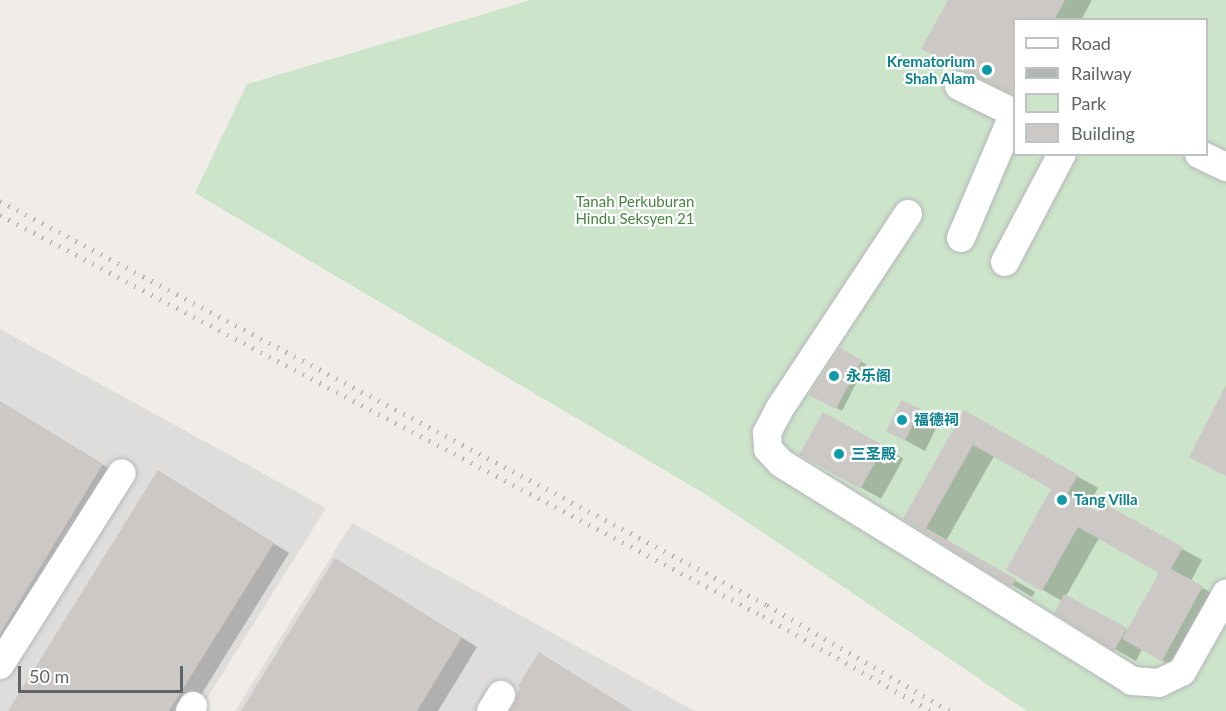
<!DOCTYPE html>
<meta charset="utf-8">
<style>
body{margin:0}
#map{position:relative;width:1226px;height:711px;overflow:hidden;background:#f0ede9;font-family:Lato,"Noto Sans SC",sans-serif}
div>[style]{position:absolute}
.industrial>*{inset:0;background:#dfdddb}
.green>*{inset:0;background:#cce4c9}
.shadow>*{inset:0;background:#0003;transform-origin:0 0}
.building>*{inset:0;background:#ccc8c5;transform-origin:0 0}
.roads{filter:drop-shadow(0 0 2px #b3b6b9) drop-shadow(0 0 2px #b3b6b9)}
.minor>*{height:28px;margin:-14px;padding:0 14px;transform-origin:14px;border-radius:14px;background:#fff}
.rail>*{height:4.5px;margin-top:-2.25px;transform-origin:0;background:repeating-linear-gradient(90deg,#b4b5b5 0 1.5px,transparent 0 9.5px)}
.dots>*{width:16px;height:16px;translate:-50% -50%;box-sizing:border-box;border:3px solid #fff;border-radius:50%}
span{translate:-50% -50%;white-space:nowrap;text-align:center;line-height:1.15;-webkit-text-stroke:4.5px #fff;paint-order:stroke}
.culture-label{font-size:15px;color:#0d838f;font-weight:700}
.right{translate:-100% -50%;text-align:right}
.left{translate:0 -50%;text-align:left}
.park-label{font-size:15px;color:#478441}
.legend{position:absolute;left:1013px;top:18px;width:195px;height:138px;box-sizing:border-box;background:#fff;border:2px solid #bfc1c2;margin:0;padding:8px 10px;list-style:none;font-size:18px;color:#606467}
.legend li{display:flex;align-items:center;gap:12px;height:30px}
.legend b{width:30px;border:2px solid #bfc1c2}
.scale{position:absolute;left:18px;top:666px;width:165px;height:27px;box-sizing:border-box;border:3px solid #606467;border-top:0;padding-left:8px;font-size:18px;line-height:21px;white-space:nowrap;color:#606467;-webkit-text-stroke:4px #fff;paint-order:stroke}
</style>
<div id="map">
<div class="industrial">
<i style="clip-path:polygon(0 329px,326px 508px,199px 711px,0 711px)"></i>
<i style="clip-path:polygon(352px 523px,695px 711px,235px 711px)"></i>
</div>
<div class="green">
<i style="clip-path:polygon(evenodd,531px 0,1226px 0,1226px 711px,1027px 711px,710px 497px,195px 193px,247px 84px,531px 0,1014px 20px,1206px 20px,1206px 154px,1014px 154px,1014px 20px)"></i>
</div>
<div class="shadow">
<i style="clip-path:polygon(950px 0,1092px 0,1081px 20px,1014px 20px,1014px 95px,944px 60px)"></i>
<i style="clip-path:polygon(840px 350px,866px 364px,842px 411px,811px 394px)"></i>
<i style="clip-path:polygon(0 402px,118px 474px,0 670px)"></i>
<i style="clip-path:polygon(919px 411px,939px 422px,925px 451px,887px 430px)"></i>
<i style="clip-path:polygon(evenodd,965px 412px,1098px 488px,1087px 507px,1099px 514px,1104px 505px,1202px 560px,1191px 581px,1223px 600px,1183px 672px,1142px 649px,1136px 661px,1115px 649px,1056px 612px,1062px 601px,1008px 570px,1053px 489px,994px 456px,946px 541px,1035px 592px,1032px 597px,905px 519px,965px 412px,1099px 538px,1161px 573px,1129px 631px,1066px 596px,1099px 538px)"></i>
<i style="left:823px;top:414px;width:92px;height:46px;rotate:29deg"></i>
<i style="clip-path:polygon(174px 481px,289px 553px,191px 711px,10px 711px)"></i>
<i style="clip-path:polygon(351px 569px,477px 647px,438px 711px,242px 711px)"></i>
</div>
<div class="building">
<i style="clip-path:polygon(948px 0,1065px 0,1054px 20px,1014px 20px,1014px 95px,921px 49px)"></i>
<i style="clip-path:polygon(840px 348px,862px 360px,836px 409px,809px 395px)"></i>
<i style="clip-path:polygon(1226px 385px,1226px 476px,1189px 457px)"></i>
<i style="left:901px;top:400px;width:21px;height:35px;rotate:25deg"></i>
<i style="clip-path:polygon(0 401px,103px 464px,0 634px)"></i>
<i style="clip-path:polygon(964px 410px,1078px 475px,1067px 494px,1098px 512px,1103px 503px,1183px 547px,1171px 569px,1203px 586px,1162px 661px,1122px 639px,1159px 573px,1078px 527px,1042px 591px,1006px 570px,1051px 489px,973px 445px,926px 528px,1016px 579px,1011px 587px,903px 519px)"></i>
<i style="left:823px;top:412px;width:70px;height:49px;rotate:29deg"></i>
<i style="clip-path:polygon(158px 470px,274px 543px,169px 711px,8px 711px)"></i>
<i style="clip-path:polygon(335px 558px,462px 637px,417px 711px,241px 711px)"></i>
<i style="clip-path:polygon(1064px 594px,1127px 628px,1114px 651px,1054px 613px)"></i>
<i style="clip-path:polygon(539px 652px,633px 711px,510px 711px,520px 688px,518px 686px)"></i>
</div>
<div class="roads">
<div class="minor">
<i style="left:959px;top:86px;width:61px;rotate:26.1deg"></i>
<i style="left:1199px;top:154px;width:30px;rotate:26deg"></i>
<i style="left:908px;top:214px;width:235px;rotate:123.4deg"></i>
<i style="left:779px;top:410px;width:26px;rotate:118deg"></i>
<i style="left:767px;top:433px;width:16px;rotate:86deg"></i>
<i style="left:768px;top:449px;width:19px;rotate:47deg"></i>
<i style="left:781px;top:463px;width:413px;rotate:31.8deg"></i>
<i style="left:1132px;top:681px;width:27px;rotate:4deg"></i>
<i style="left:1159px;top:683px;width:25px;rotate:-26deg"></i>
<i style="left:1182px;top:672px;width:90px;rotate:-60.6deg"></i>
<i style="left:961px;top:238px;width:136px;rotate:-67deg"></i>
<i style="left:1005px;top:262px;width:122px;rotate:-62.2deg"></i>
<i style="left:0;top:665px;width:227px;rotate:-57.6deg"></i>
<i style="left:190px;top:711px;width:6px;rotate:-59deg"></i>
<i style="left:491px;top:711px;width:19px;rotate:-58deg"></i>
</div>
</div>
<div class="rail">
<i style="left:0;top:201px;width:867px;rotate:27.78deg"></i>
<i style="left:767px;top:605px;width:211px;rotate:30.1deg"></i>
<i style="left:0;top:215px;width:862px;rotate:27.72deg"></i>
<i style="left:763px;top:616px;width:193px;rotate:29.5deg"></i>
</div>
<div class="dots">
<i style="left:987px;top:70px;background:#0f9aa8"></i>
<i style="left:834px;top:376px;background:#0f9aa8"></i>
<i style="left:902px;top:420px;background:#0f9aa8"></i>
<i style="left:839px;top:454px;background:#0f9aa8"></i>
<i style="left:1062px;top:500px;background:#0f9aa8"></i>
</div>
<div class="culture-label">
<span class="right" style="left:975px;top:70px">Krematorium<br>Shah Alam</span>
<span class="left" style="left:846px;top:376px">永乐阁</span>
<span class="left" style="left:914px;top:420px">福德祠</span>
<span class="left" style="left:851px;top:454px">三圣殿</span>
<span class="left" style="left:1074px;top:500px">Tang Villa</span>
</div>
<div class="park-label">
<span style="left:635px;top:210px">Tanah Perkuburan<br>Hindu Seksyen 21</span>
</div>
<ul class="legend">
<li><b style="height:8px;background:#fff"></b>Road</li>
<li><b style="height:8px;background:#b4b5b5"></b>Railway</li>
<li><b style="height:16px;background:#cce4c9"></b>Park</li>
<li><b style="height:16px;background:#ccc8c5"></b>Building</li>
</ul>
<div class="scale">50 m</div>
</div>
